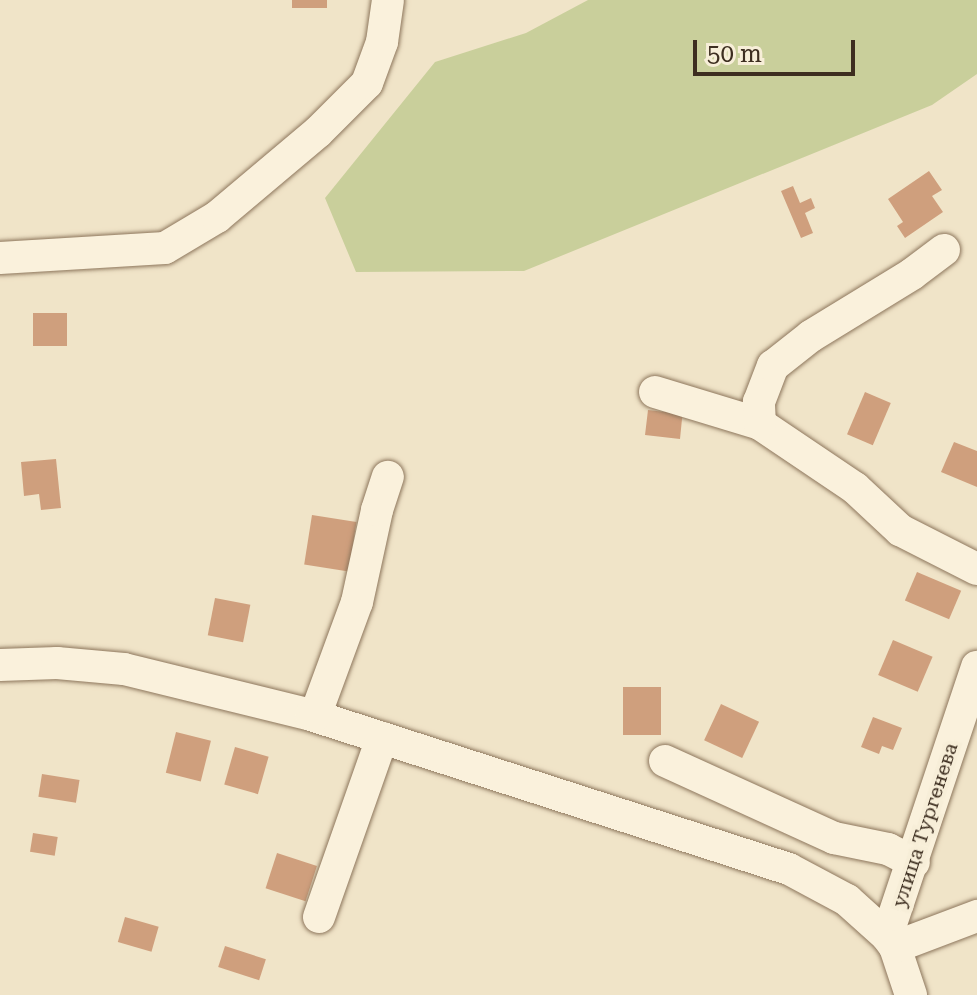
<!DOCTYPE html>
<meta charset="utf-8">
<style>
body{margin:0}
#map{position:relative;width:977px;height:995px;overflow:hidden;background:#f0e4c8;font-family:"Roboto Serif",serif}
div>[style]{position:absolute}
.green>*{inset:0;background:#c9cf9b}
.building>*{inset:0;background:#cf9f7d;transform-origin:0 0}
.roads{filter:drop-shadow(0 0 2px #8d765c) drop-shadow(0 0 2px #8d765c)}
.minor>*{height:32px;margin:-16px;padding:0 16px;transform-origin:16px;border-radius:16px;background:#faf1dc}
span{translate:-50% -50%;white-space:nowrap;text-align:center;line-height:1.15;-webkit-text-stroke:8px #f7eed8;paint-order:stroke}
.street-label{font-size:20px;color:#3d2e20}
.scale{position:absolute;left:693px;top:40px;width:162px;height:36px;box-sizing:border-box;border:4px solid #3d2e20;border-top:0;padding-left:10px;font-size:24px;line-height:28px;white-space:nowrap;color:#3d2e20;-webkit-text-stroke:6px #f7eed8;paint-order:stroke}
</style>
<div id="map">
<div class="green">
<i style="clip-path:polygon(588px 0,977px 0,977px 74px,932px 105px,524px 271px,356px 272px,325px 198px,435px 62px,526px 33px)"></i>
</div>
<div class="building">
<i style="left:292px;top:0;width:35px;height:8px"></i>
<i style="clip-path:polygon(929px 171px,942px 190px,932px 196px,943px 212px,905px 238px,897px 226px,903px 222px,888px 199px)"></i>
<i style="clip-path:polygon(793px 186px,800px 203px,811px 198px,815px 208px,805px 213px,813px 233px,801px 238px,781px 191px)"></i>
<i style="left:33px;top:313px;width:34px;height:33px"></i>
<i style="left:865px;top:392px;width:28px;height:46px;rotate:23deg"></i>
<i style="clip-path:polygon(665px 407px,683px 409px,680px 439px,645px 435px,648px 410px,665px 412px)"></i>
<i style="clip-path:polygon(954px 442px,977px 451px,977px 487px,941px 472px)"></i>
<i style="clip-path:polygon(56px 459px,61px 508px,41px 510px,39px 494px,24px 496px,21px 462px)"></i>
<i style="left:312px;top:515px;width:45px;height:50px;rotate:9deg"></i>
<i style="left:917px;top:572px;width:48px;height:31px;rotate:23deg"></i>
<i style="left:215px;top:598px;width:36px;height:38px;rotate:11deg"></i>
<i style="left:893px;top:640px;width:43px;height:38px;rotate:23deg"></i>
<i style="left:623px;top:687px;width:38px;height:48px"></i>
<i style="left:721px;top:704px;width:42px;height:40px;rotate:25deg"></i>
<i style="clip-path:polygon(873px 717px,902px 728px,893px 750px,882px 746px,879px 754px,861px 747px)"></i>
<i style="left:176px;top:732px;width:36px;height:42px;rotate:14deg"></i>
<i style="left:235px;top:747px;width:35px;height:39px;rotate:16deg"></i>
<i style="left:42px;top:774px;width:38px;height:23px;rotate:9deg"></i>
<i style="left:33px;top:833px;width:25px;height:19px;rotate:9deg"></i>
<i style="left:277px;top:853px;width:42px;height:37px;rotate:18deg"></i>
<i style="left:125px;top:917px;width:35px;height:26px;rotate:16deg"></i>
<i style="left:225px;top:946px;width:43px;height:22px;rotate:18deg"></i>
</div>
<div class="roads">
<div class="minor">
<i style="left:0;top:258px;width:165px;rotate:-3.5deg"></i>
<i style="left:165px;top:248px;width:61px;rotate:-30.8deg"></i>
<i style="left:217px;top:217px;width:132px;rotate:-40.1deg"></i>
<i style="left:318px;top:132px;width:69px;rotate:-45deg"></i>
<i style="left:367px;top:83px;width:44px;rotate:-69.9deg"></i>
<i style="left:382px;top:42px;width:42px;rotate:-81.9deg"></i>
<i style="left:655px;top:392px;width:110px;rotate:16.9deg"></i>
<i style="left:760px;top:424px;width:115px;rotate:34deg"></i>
<i style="left:855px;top:488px;width:62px;rotate:43deg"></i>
<i style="left:900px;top:530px;width:86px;rotate:26.9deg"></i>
<i style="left:760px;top:424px;width:22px;rotate:-93deg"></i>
<i style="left:759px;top:402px;width:39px;rotate:-69deg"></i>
<i style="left:773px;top:366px;width:48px;rotate:-38.3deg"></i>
<i style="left:811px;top:336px;width:119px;rotate:-31.5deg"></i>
<i style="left:912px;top:274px;width:40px;rotate:-37deg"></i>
<i style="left:0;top:665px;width:57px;rotate:-2deg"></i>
<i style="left:57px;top:663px;width:67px;rotate:5.1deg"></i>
<i style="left:124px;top:669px;width:193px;rotate:13.8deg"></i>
<i style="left:311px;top:715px;width:502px;rotate:17.86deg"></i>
<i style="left:789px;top:869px;width:66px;rotate:28.1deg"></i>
<i style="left:847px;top:900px;width:54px;rotate:42deg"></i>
<i style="left:887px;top:936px;width:14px;rotate:54deg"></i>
<i style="left:895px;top:947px;width:51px;rotate:71.6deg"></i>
<i style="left:315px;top:716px;width:121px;rotate:-69.8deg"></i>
<i style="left:357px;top:602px;width:94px;rotate:-77.7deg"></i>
<i style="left:377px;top:510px;width:35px;rotate:-72deg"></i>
<i style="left:665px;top:761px;width:186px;rotate:24.5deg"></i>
<i style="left:834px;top:838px;width:55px;rotate:11.5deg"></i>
<i style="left:888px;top:849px;width:29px;rotate:27deg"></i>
<i style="left:319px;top:917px;width:190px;rotate:-70.6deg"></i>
<i style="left:887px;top:936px;width:284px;rotate:-71.5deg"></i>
<i style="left:895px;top:947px;width:88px;rotate:-20.7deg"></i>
</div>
</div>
<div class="street-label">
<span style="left:925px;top:825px;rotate:-72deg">улица Тургенева</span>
</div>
<div class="scale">50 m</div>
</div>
